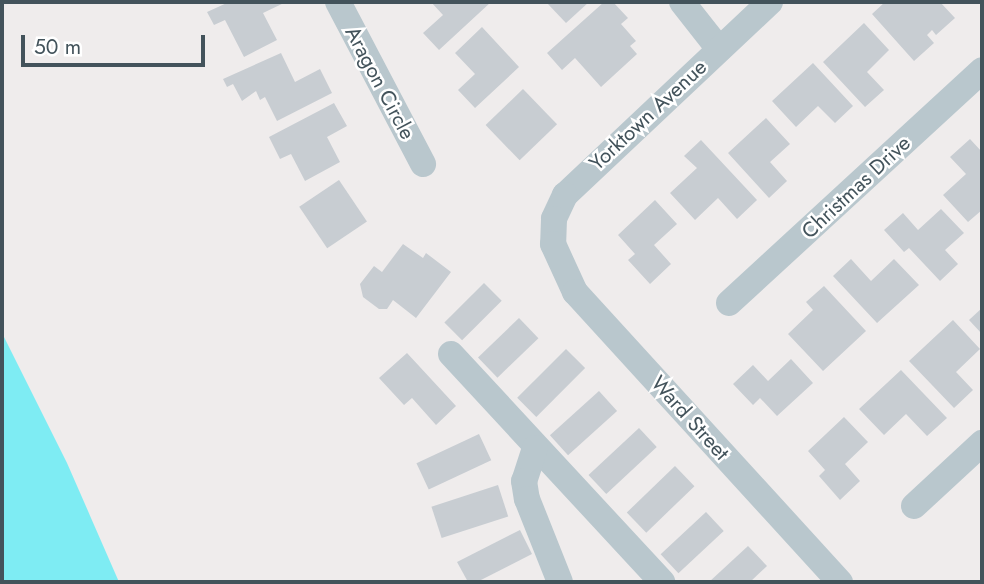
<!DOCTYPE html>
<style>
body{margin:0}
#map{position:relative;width:984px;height:584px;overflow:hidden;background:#efecec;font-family:Jost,sans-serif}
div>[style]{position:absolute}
.water>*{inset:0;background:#7eecf3}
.building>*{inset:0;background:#c8cdd2;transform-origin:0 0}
.minor>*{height:26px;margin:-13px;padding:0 13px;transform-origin:13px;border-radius:13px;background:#b9c7cd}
span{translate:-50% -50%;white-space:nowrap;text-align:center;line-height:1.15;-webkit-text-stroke:5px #fff;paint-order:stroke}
.street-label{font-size:21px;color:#43535b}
.frame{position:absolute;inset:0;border:4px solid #43535b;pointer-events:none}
.scale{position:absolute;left:21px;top:35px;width:184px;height:32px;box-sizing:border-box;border:4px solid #43535b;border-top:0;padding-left:9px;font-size:21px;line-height:24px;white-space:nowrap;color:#43535b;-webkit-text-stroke:5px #fff;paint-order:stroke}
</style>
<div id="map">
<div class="water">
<i style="clip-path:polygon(2px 333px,67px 463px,119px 582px,2px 582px)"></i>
</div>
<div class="building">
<i style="clip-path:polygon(229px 2px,286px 2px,263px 13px,277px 40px,244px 57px,225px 20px,214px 25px,207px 12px)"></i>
<i style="clip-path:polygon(431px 2px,491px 2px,439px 50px,423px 33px,443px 15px)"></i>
<i style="clip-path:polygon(546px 2px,589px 2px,566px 23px)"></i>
<i style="clip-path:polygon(604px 2px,613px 2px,628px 18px,621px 24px,636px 41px,630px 46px,637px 54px,601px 87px,575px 58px,562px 70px,547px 53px)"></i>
<i style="clip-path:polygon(885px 2px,940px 2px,955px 18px,936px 35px,932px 30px,927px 35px,934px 43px,914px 61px,872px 14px)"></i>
<i style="clip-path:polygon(864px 23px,889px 50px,867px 72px,884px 90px,865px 107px,823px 62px)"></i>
<i style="clip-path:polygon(482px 27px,519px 67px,475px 108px,458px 90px,475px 74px,455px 53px)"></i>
<i style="clip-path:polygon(281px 53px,295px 82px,320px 69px,332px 93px,277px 121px,265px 97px,260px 100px,256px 91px,242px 101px,233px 84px,227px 87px,223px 79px)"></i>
<i style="clip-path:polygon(813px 63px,853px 106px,835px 123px,818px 106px,796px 127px,772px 101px)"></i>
<i style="left:523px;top:89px;width:49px;height:52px;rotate:46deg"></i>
<i style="clip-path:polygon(334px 103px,347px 126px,327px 137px,340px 162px,305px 181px,291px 154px,280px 159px,269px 137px)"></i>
<i style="clip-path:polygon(766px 118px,790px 144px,770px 162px,787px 181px,769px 198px,728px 153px)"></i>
<i style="clip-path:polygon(970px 139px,982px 152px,982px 210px,968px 222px,943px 195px,966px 174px,950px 157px)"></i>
<i style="clip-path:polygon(701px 140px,757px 200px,737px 219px,718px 198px,695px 220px,670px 193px,697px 168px,684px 156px)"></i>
<i style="left:339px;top:180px;width:50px;height:48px;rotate:56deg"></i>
<i style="clip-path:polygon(655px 200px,677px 224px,654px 245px,671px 264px,650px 284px,628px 260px,635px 254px,618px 235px)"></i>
<i style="clip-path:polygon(941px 209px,964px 233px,945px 250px,958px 264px,940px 281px,909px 248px,904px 252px,884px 230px,903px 213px,918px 230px)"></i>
<i style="clip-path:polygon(403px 244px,423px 258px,426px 253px,451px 272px,416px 318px,393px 300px,387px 309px,379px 309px,363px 297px,360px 284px,374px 266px,382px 272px)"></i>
<i style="clip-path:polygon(851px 259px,871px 281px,894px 259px,919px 285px,877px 323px,833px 276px)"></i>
<i style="left:484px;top:283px;width:25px;height:56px;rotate:45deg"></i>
<i style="clip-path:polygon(824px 286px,866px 331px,823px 371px,788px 334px,813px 310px,806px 302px)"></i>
<i style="clip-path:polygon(982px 308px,982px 334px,969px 320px)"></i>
<i style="left:519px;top:318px;width:28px;height:57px;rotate:46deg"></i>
<i style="clip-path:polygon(953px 320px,980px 349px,956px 372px,973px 390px,954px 408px,909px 361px)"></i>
<i style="left:566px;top:349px;width:27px;height:69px;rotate:45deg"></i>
<i style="clip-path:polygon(407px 353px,456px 406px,436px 425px,412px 398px,404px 405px,379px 378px)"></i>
<i style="clip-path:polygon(791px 359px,813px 383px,777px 416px,760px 398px,753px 405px,733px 384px,753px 365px,768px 381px)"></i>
<i style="clip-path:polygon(901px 370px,947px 418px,927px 436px,906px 414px,884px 435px,859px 409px)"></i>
<i style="left:599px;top:391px;width:27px;height:66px;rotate:48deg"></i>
<i style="clip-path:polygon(844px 417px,868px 442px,845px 464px,860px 481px,840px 500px,819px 476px,825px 470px,808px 451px)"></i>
<i style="left:639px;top:428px;width:26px;height:69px;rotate:47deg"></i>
<i style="left:479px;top:434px;width:29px;height:69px;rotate:65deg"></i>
<i style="left:675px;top:466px;width:28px;height:67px;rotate:46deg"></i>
<i style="left:498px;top:485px;width:33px;height:70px;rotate:72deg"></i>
<i style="left:706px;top:512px;width:26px;height:62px;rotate:47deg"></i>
<i style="clip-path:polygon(520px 530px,532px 554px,477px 582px,468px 582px,457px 562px)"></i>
<i style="clip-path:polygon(748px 546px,767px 566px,750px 582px,709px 582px)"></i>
</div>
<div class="minor">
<i style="left:338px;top:2px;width:183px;rotate:62.3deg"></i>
<i style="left:682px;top:2px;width:60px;rotate:51.8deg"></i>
<i style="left:770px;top:2px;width:282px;rotate:136.7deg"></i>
<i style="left:565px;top:195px;width:26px;rotate:115deg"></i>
<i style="left:554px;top:219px;width:25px;rotate:92deg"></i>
<i style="left:553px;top:244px;width:53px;rotate:65.4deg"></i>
<i style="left:575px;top:292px;width:393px;rotate:47.6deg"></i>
<i style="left:729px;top:303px;width:344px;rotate:-42.6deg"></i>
<i style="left:451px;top:354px;width:311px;rotate:47.2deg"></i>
<i style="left:535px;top:448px;width:35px;rotate:108deg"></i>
<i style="left:524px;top:481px;width:18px;rotate:81deg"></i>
<i style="left:527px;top:499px;width:89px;rotate:68.3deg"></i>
<i style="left:914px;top:506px;width:93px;rotate:-42.8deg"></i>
</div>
<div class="street-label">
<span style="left:380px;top:83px;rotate:62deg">Aragon Circle</span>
<span style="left:648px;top:115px;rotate:-43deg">Yorktown Avenue</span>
<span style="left:856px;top:187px;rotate:-43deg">Christmas Drive</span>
<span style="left:690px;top:418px;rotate:48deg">Ward Street</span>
</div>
<div class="frame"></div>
<div class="scale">50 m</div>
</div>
